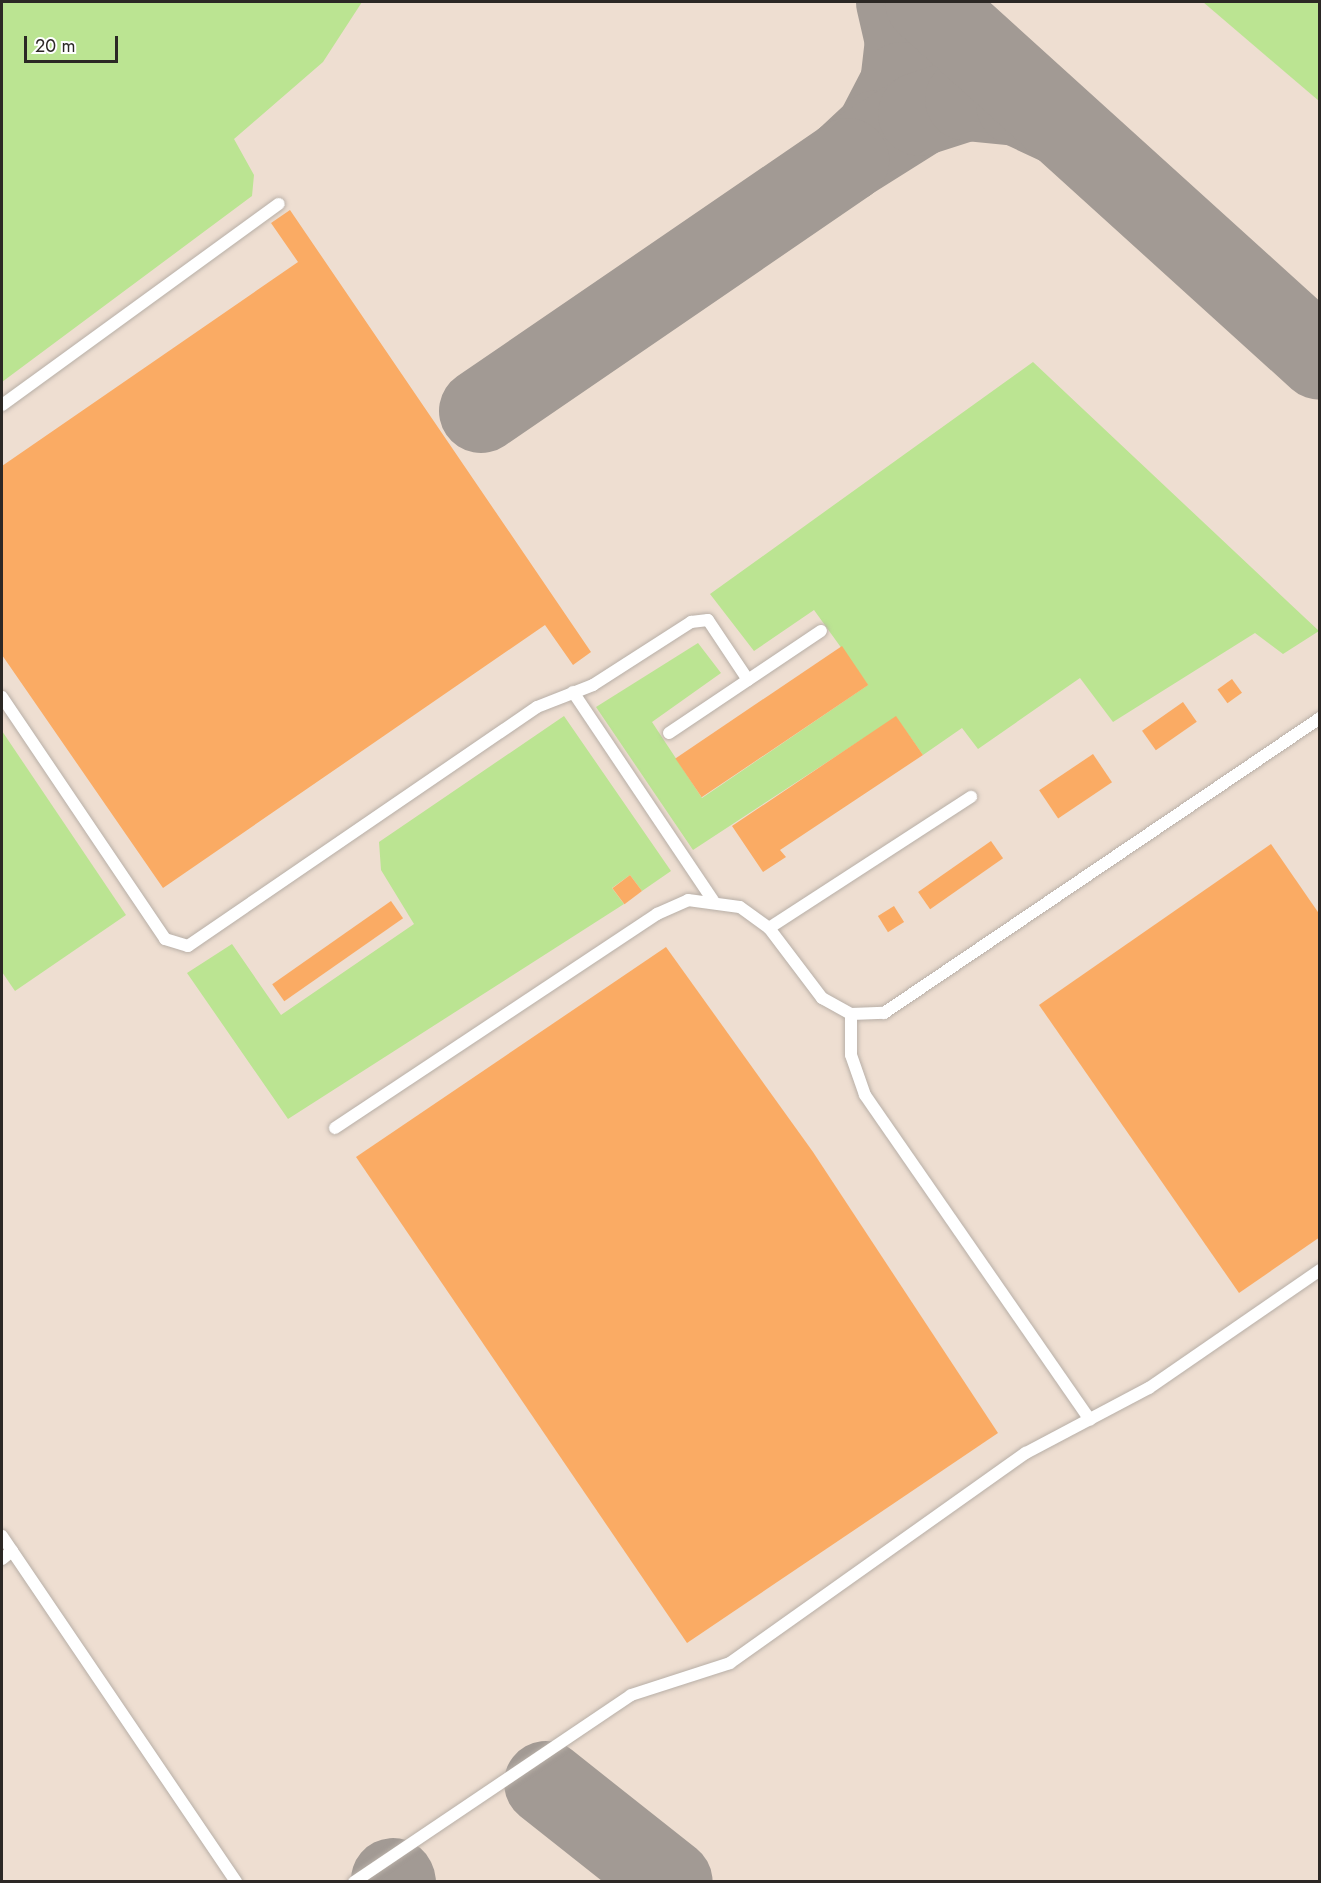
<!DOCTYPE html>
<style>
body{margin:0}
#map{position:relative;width:1321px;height:1883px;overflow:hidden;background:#f5ebe3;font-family:Jost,sans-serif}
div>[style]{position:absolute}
.built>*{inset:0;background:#eeded1;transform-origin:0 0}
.green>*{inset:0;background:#bbe492}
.taxiway>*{height:84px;margin:-42px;padding:0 42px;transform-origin:42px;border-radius:42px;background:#a29a94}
.building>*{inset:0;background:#faab64;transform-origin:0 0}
.roads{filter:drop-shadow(0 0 2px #b8afa7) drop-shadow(0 0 2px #b8afa7)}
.lane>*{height:12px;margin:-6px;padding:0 6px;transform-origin:6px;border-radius:6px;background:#fff}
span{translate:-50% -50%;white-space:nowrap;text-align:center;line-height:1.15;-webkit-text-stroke:5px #fff;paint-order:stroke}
.frame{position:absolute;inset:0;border:3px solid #2c2825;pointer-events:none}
.scale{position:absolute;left:24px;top:36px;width:94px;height:27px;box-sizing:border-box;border:3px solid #2c2825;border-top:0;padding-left:8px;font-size:18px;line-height:21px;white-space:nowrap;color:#2c2825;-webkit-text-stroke:4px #fff;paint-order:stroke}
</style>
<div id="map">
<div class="built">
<i style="left:2px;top:2px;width:1317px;height:1880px"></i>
</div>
<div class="green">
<i style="clip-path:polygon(2px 2px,362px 2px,323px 62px,234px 139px,254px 175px,252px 196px,2px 382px)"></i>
<i style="clip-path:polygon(1203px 2px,1319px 2px,1319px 101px)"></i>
<i style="clip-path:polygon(1033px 362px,1319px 631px,1283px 654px,1255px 633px,1113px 722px,1080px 678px,978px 749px,962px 728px,923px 755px,896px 717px,693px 850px,596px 707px,698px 643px,721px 673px,652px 722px,702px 798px,868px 685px,814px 610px,754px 651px,710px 594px)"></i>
<i style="clip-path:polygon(564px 716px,671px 871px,642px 891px,630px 875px,612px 888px,624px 904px,288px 1119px,187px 973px,232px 944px,281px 1015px,414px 924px,381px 870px,379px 842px)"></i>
<i style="clip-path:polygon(2px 731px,126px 915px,15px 991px,2px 972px)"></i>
</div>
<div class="taxiway">
<i style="left:898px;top:2px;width:40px;rotate:77deg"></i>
<i style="left:907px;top:41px;width:43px;rotate:96.6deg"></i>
<i style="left:902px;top:84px;width:54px;rotate:117.5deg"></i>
<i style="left:877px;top:132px;width:41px;rotate:137deg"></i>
<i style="left:847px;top:160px;width:86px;rotate:-32.2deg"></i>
<i style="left:920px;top:114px;width:49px;rotate:-17.7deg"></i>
<i style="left:967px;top:99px;width:51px;rotate:5.6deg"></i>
<i style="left:1018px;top:104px;width:47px;rotate:24.9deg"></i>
<i style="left:927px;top:2px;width:530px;rotate:42.17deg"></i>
<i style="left:481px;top:411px;width:444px;rotate:-34.4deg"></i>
<i style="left:546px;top:1783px;width:159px;rotate:38.4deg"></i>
<i style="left:393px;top:1880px;width:2px;rotate:63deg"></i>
</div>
<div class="building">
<i style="clip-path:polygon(290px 210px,591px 652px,573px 665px,545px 625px,163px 888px,2px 655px,2px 466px,298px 262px,271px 223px)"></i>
<i style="left:842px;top:646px;width:47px;height:201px;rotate:56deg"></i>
<i style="left:1232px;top:679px;width:17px;height:18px;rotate:54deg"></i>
<i style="left:1183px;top:702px;width:24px;height:50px;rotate:55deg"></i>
<i style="clip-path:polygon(896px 716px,923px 755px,780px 850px,786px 857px,763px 872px,732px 826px)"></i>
<i style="left:1093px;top:754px;width:34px;height:65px;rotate:56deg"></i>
<i style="left:991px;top:841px;width:21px;height:89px;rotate:55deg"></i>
<i style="clip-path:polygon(1271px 844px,1320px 915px,1320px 1237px,1239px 1293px,1039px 1005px)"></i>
<i style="left:630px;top:875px;width:20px;height:22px;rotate:53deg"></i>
<i style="left:391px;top:901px;width:21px;height:145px;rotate:55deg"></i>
<i style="left:894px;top:906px;width:19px;height:19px;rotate:58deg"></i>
<i style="clip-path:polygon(666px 947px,813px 1152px,998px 1433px,687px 1643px,356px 1157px)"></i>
</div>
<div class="roads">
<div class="lane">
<i style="left:2px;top:405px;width:342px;rotate:-36deg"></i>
<i style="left:573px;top:692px;width:251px;rotate:56.1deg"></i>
<i style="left:2px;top:697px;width:292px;rotate:56deg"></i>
<i style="left:165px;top:939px;width:24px;rotate:17deg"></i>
<i style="left:188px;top:946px;width:423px;rotate:-34.4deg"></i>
<i style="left:537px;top:707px;width:60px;rotate:-21.4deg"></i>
<i style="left:593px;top:685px;width:117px;rotate:-32.7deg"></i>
<i style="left:691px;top:622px;width:17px;rotate:-7deg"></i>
<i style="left:708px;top:620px;width:72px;rotate:56.3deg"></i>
<i style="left:669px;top:733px;width:183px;rotate:-33.9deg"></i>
<i style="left:769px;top:928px;width:241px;rotate:-33deg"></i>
<i style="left:851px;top:1014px;width:41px;rotate:90deg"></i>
<i style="left:851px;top:1055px;width:42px;rotate:70.7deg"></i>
<i style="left:865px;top:1095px;width:395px;rotate:55.3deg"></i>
<i style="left:335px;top:1128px;width:387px;rotate:-33.6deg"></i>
<i style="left:657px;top:914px;width:34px;rotate:-24deg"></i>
<i style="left:688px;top:900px;width:52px;rotate:7.7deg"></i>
<i style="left:740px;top:907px;width:36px;rotate:36deg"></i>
<i style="left:769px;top:928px;width:88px;rotate:52.9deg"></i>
<i style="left:822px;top:998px;width:33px;rotate:29deg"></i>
<i style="left:851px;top:1014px;width:33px;rotate:-2deg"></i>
<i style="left:884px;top:1013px;width:526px;rotate:-34.08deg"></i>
<i style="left:2px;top:1536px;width:418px;rotate:55.9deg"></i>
<i style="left:2px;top:1559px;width:13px;rotate:-39deg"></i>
<i style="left:354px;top:1882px;width:334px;rotate:-34deg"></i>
<i style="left:631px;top:1695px;width:104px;rotate:-17.9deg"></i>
<i style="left:730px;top:1663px;width:363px;rotate:-35.4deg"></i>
<i style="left:1026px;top:1453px;width:139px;rotate:-27.9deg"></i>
<i style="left:1149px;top:1388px;width:208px;rotate:-34.6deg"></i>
</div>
</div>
<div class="frame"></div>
<div class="scale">20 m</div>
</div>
